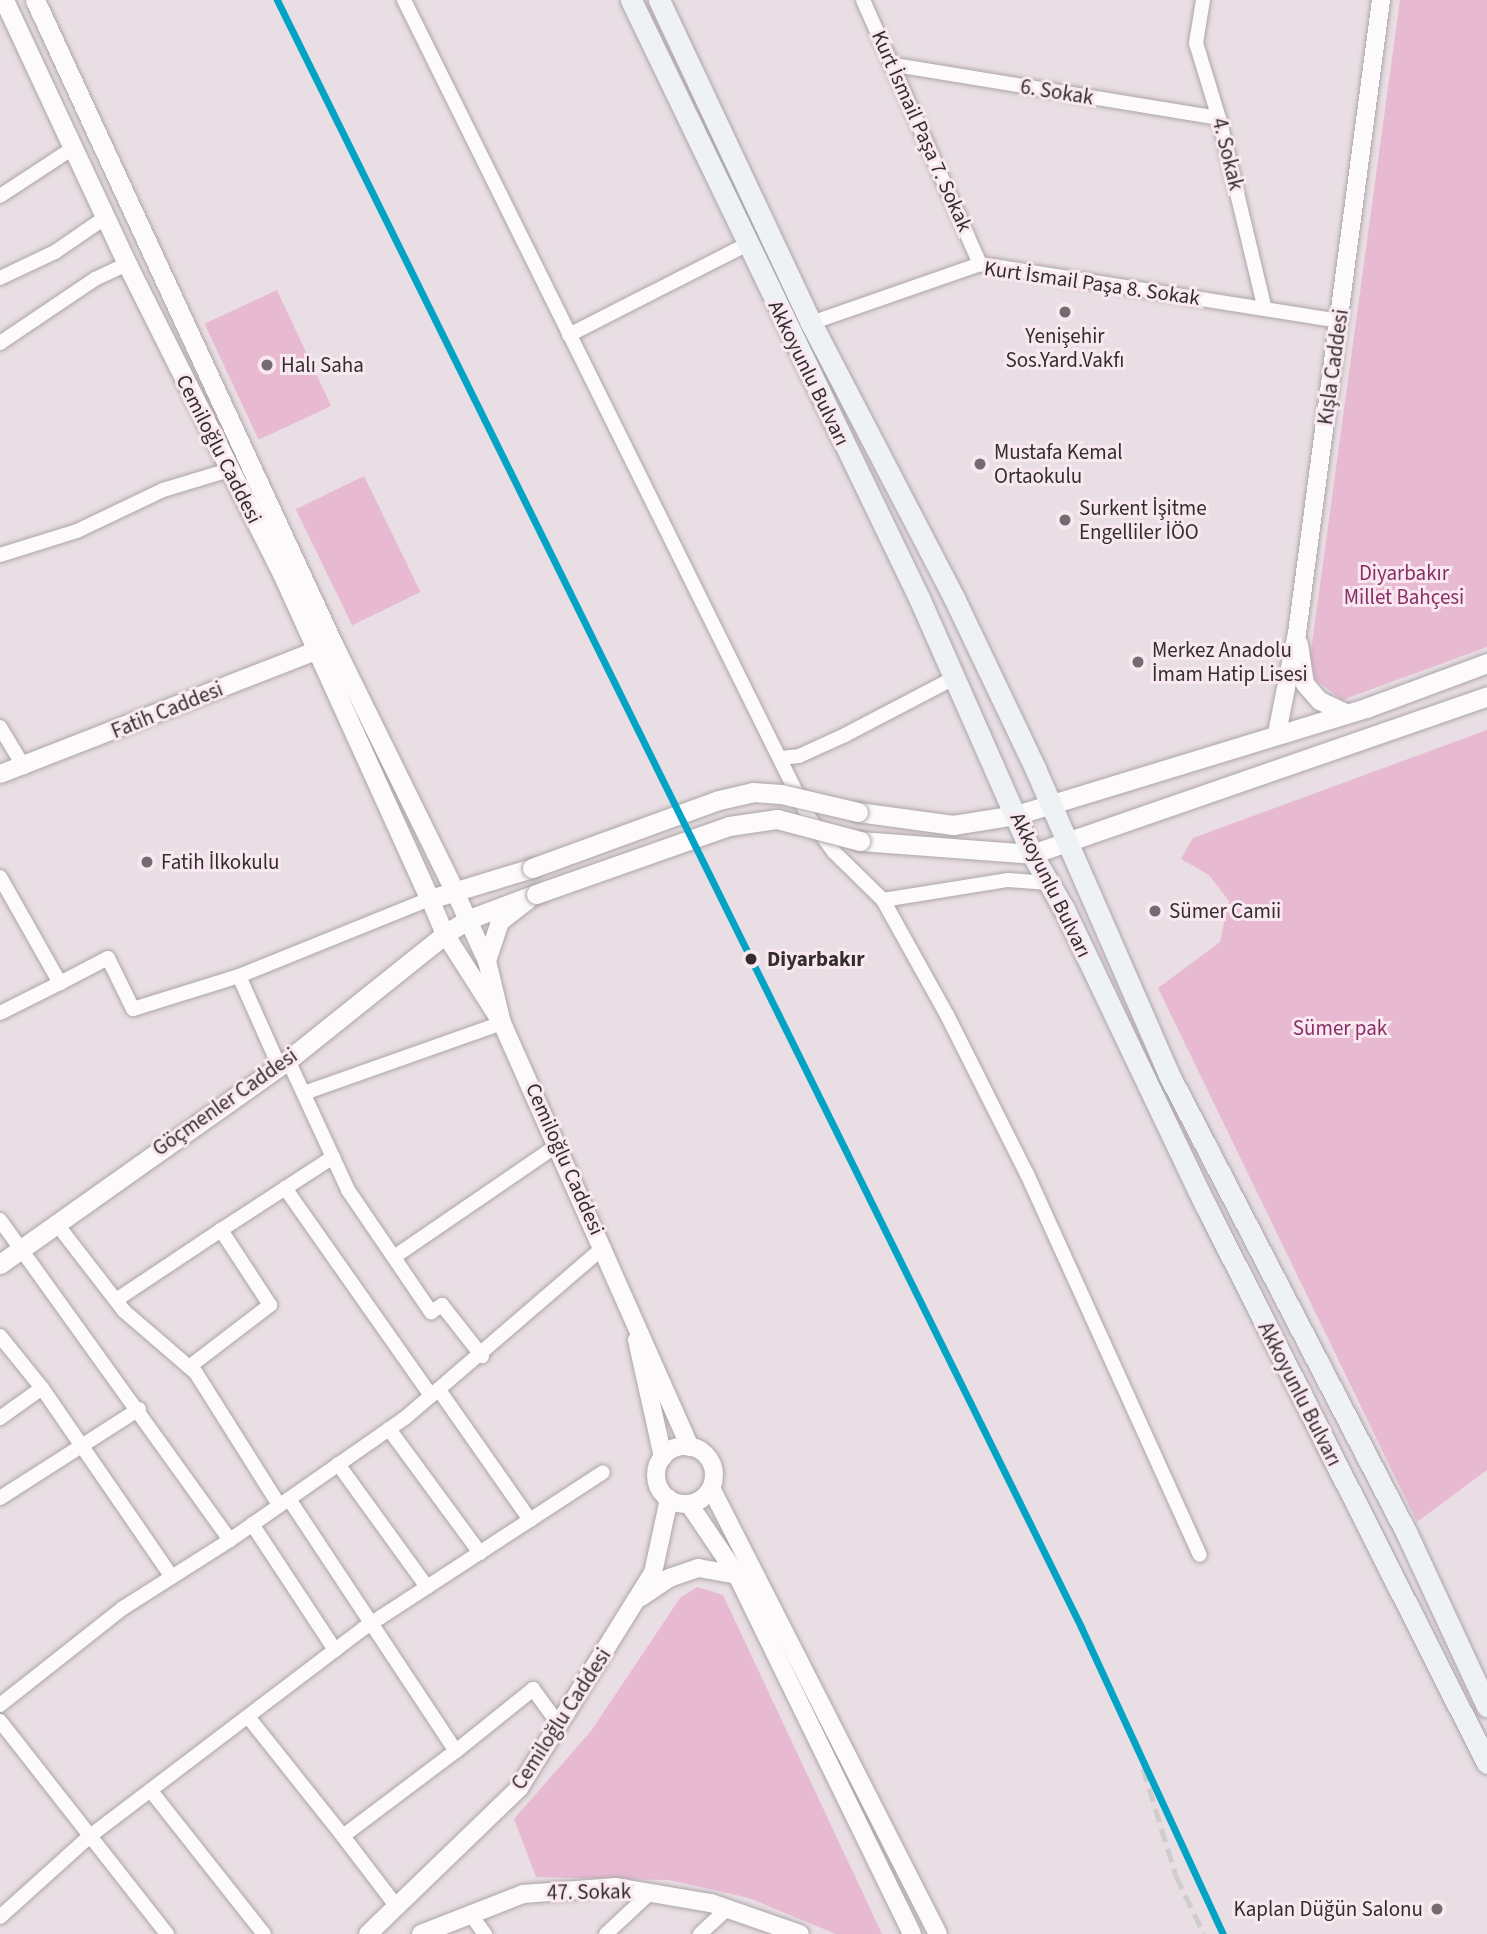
<!DOCTYPE html>
<meta charset="utf-8">
<style>
body{margin:0}
#map{position:relative;width:1487px;height:1934px;overflow:hidden;background:#e8dee3;font-family:"Source Sans 3",sans-serif}
div>[style]{position:absolute}
.green>*{inset:0;background:#e7bad2;transform-origin:0 0}
.roads{filter:drop-shadow(0 0 2px #aca5a9) drop-shadow(0 0 2px #aca5a9)}
.minor>*{height:14px;margin:-7px;padding:0 7px;transform-origin:7px;border-radius:7px;background:#fcfafb}
.tertiary>*{height:18px;margin:-9px;padding:0 9px;transform-origin:9px;border-radius:9px;background:#fcfafb}
.tertiary>.ring{margin:-9px;padding:0;box-sizing:content-box;background:none;border:18px solid #fcfafb;border-radius:50%}
.secondary>*{height:19px;margin:-9.5px;padding:0 9.5px;transform-origin:9.5px;border-radius:9.5px;background:#fcfafb}
.primary>*{height:21px;margin:-10.5px;padding:0 10.5px;transform-origin:10.5px;border-radius:10.5px;background:#eff2f4}
.rail>*{height:5px;margin-top:-2.5px;transform-origin:0;background:repeating-linear-gradient(90deg,#d0cdcf 0 14px,transparent 0 21px)}
.bridges{filter:drop-shadow(0 0 2px #aca5a9) drop-shadow(0 0 2px #aca5a9)}
.secondary-bridge>*{height:19px;margin:-9.5px;padding:0 9.5px;transform-origin:9.5px;border-radius:9.5px;background:#fcfafb}
.rail-1>*{height:7px;margin:-3.5px;padding:0 3.5px;transform-origin:3.5px;border-radius:3.5px;background:#03a3c6}
.dots>*{width:19px;height:19px;translate:-50% -50%;box-sizing:border-box;border:4px solid #f9e8f0;border-radius:50%}
span{translate:-50% -50%;white-space:nowrap;text-align:center;line-height:1.15;-webkit-text-stroke:6px #f9e8f0;paint-order:stroke}
.street-label{font-size:21px;color:#342d30}
.poi-label{font-size:21px;color:#342d30}
.left{translate:0 -50%;text-align:left}
.right{translate:-100% -50%;text-align:right}
.park-label{font-size:21px;color:#8a2f66}
.stop-label{font-size:21px;color:#342d30;font-weight:700}
</style>
<div id="map">
<div class="green">
<i style="clip-path:polygon(1400px 0,1487px 0,1487px 647px,1342px 700px,1316px 680px,1310px 658px)"></i>
<i style="left:277px;top:290px;width:128px;height:80px;rotate:65deg"></i>
<i style="left:364px;top:476px;width:129px;height:76px;rotate:64deg"></i>
<i style="clip-path:polygon(1487px 730px,1487px 1470px,1417px 1522px,1158px 988px,1220px 942px,1229px 901px,1209px 875px,1181px 859px,1193px 838px)"></i>
<i style="clip-path:polygon(697px 1587px,723px 1595px,882px 1934px,836px 1934px,749px 1898px,669px 1880px,536px 1877px,514px 1819px,591px 1731px,680px 1598px)"></i>
</div>
<div class="roads">
<div class="minor">
<i style="left:404px;top:0;width:911px;rotate:63.66deg"></i>
<i style="left:808px;top:816px;width:44px;rotate:54.2deg"></i>
<i style="left:834px;top:852px;width:69px;rotate:44.4deg"></i>
<i style="left:883px;top:900px;width:132px;rotate:60.9deg"></i>
<i style="left:947px;top:1015px;width:178px;rotate:63.3deg"></i>
<i style="left:1027px;top:1174px;width:418px;rotate:65.6deg"></i>
<i style="left:863px;top:0;width:289px;rotate:66.1deg"></i>
<i style="left:1203px;top:0;width:44px;rotate:99.2deg"></i>
<i style="left:1196px;top:43px;width:78px;rotate:73deg"></i>
<i style="left:1219px;top:118px;width:196px;rotate:76.5deg"></i>
<i style="left:895px;top:65px;width:328px;rotate:9.3deg"></i>
<i style="left:0;top:196px;width:87px;rotate:-33.3deg"></i>
<i style="left:0;top:278px;width:61px;rotate:-25.3deg"></i>
<i style="left:55px;top:252px;width:62px;rotate:-34.5deg"></i>
<i style="left:811px;top:323px;width:179px;rotate:-19.2deg"></i>
<i style="left:980px;top:264px;width:363px;rotate:9deg"></i>
<i style="left:569px;top:335px;width:199px;rotate:-27deg"></i>
<i style="left:0;top:343px;width:115px;rotate:-34deg"></i>
<i style="left:95px;top:279px;width:35px;rotate:-25deg"></i>
<i style="left:0;top:555px;width:81px;rotate:-17.3deg"></i>
<i style="left:77px;top:531px;width:95px;rotate:-25.5deg"></i>
<i style="left:163px;top:490px;width:69px;rotate:-16.9deg"></i>
<i style="left:0;top:727px;width:47px;rotate:59deg"></i>
<i style="left:781px;top:758px;width:18px;rotate:-6deg"></i>
<i style="left:799px;top:756px;width:51px;rotate:-24.5deg"></i>
<i style="left:845px;top:735px;width:123px;rotate:-27.6deg"></i>
<i style="left:0;top:877px;width:122px;rotate:60.5deg"></i>
<i style="left:60px;top:983px;width:67px;rotate:153.4deg"></i>
<i style="left:883px;top:900px;width:127px;rotate:-9.1deg"></i>
<i style="left:1008px;top:880px;width:41px;rotate:4.2deg"></i>
<i style="left:239px;top:976px;width:98px;rotate:66deg"></i>
<i style="left:60px;top:983px;width:54px;rotate:-27.5deg"></i>
<i style="left:108px;top:958px;width:57px;rotate:63.9deg"></i>
<i style="left:133px;top:1009px;width:111px;rotate:-17.3deg"></i>
<i style="left:239px;top:976px;width:206px;rotate:-22deg"></i>
<i style="left:288px;top:1060px;width:143px;rotate:65.2deg"></i>
<i style="left:348px;top:1190px;width:148px;rotate:55.8deg"></i>
<i style="left:431px;top:1312px;width:13px;rotate:-32deg"></i>
<i style="left:442px;top:1305px;width:65px;rotate:51.9deg"></i>
<i style="left:304px;top:1093px;width:210px;rotate:-19.5deg"></i>
<i style="left:285px;top:1188px;width:254px;rotate:54.9deg"></i>
<i style="left:0;top:1220px;width:394px;rotate:54.3deg"></i>
<i style="left:230px;top:1540px;width:213px;rotate:-34.9deg"></i>
<i style="left:405px;top:1418px;width:262px;rotate:-40.7deg"></i>
<i style="left:56px;top:1223px;width:111px;rotate:52.3deg"></i>
<i style="left:124px;top:1311px;width:95px;rotate:40.7deg"></i>
<i style="left:196px;top:1373px;width:156px;rotate:57.8deg"></i>
<i style="left:394px;top:1257px;width:200px;rotate:-34.4deg"></i>
<i style="left:116px;top:1300px;width:126px;rotate:-33.7deg"></i>
<i style="left:0;top:1336px;width:67px;rotate:51.1deg"></i>
<i style="left:42px;top:1388px;width:52px;rotate:144.5deg"></i>
<i style="left:189px;top:1367px;width:102px;rotate:-37.4deg"></i>
<i style="left:270px;top:1305px;width:90px;rotate:-123.2deg"></i>
<i style="left:221px;top:1230px;width:134px;rotate:-33.1deg"></i>
<i style="left:42px;top:1388px;width:229px;rotate:55.5deg"></i>
<i style="left:439px;top:1390px;width:159px;rotate:55deg"></i>
<i style="left:389px;top:1429px;width:154px;rotate:53.7deg"></i>
<i style="left:338px;top:1464px;width:152px;rotate:54.1deg"></i>
<i style="left:0;top:1498px;width:165px;rotate:-32.6deg"></i>
<i style="left:289px;top:1499px;width:302px;rotate:56.5deg"></i>
<i style="left:456px;top:1751px;width:99px;rotate:-38.8deg"></i>
<i style="left:533px;top:1689px;width:46px;rotate:53.9deg"></i>
<i style="left:252px;top:1524px;width:151px;rotate:56.6deg"></i>
<i style="left:0;top:1705px;width:157px;rotate:-38.3deg"></i>
<i style="left:123px;top:1608px;width:127px;rotate:-32.4deg"></i>
<i style="left:249px;top:1718px;width:151px;rotate:51.5deg"></i>
<i style="left:0;top:1721px;width:271px;rotate:51.9deg"></i>
<i style="left:151px;top:1791px;width:182px;rotate:51.7deg"></i>
<i style="left:397px;top:1907px;width:89px;rotate:-127.3deg"></i>
<i style="left:343px;top:1836px;width:141px;rotate:-37deg"></i>
<i style="left:471px;top:1915px;width:24px;rotate:54deg"></i>
<i style="left:0;top:1917px;width:121px;rotate:-42deg"></i>
<i style="left:90px;top:1836px;width:344px;rotate:-37.2deg"></i>
<i style="left:364px;top:1628px;width:285px;rotate:-33.1deg"></i>
<i style="left:606px;top:1934px;width:62px;rotate:-43deg"></i>
<i style="left:700px;top:1934px;width:38px;rotate:-43deg"></i>
</div>
<div class="tertiary">
<i style="left:1299px;top:644px;width:40px;rotate:81.5deg"></i>
<i style="left:1305px;top:684px;width:23px;rotate:49deg"></i>
<i style="left:1320px;top:701px;width:29px;rotate:25deg"></i>
<i style="left:1277px;top:733px;width:102px;rotate:-78.7deg"></i>
<i style="left:1297px;top:633px;width:639px;rotate:-82.44deg"></i>
<i style="left:0;top:774px;width:353px;rotate:-21.3deg"></i>
<i style="left:430px;top:899px;width:38px;rotate:67deg"></i>
<i style="left:445px;top:934px;width:106px;rotate:57.4deg"></i>
<i style="left:502px;top:1023px;width:64px;rotate:-103.6deg"></i>
<i style="left:487px;top:961px;width:78px;rotate:-114.9deg"></i>
<i style="left:487px;top:961px;width:41px;rotate:-71.6deg"></i>
<i style="left:500px;top:922px;width:36px;rotate:-38deg"></i>
<i style="left:502px;top:1023px;width:464px;rotate:66.1deg"></i>
<i style="left:637px;top:1340px;width:120px;rotate:77.5deg"></i>
<i class="ring" style="left:656px;top:1446px;width:40px;height:40px"></i>
<i style="left:711px;top:1488px;width:500px;rotate:63.03deg"></i>
<i style="left:689px;top:1504px;width:86px;rotate:55.9deg"></i>
<i style="left:737px;top:1575px;width:399px;rotate:64deg"></i>
<i style="left:641px;top:1597px;width:34px;rotate:-34deg"></i>
<i style="left:669px;top:1578px;width:31px;rotate:-19deg"></i>
<i style="left:698px;top:1568px;width:40px;rotate:10deg"></i>
<i style="left:368px;top:1934px;width:210px;rotate:-44deg"></i>
<i style="left:519px;top:1788px;width:253px;rotate:-58.1deg"></i>
<i style="left:653px;top:1573px;width:76px;rotate:-77.8deg"></i>
<i style="left:421px;top:1934px;width:110px;rotate:-21.4deg"></i>
<i style="left:523px;top:1894px;width:93px;rotate:-4.3deg"></i>
<i style="left:616px;top:1887px;width:96px;rotate:9.6deg"></i>
<i style="left:711px;top:1903px;width:94px;rotate:19.2deg"></i>
</div>
<div class="secondary">
<i style="left:4px;top:0;width:291px;rotate:65deg"></i>
<i style="left:127px;top:264px;width:353px;rotate:63.4deg"></i>
<i style="left:285px;top:580px;width:350px;rotate:65.6deg"></i>
<i style="left:430px;top:899px;width:107px;rotate:-16.9deg"></i>
<i style="left:35px;top:0;width:710px;rotate:65.17deg"></i>
<i style="left:333px;top:644px;width:274px;rotate:63.8deg"></i>
<i style="left:858px;top:812px;width:96px;rotate:7.8deg"></i>
<i style="left:953px;top:825px;width:64px;rotate:-9deg"></i>
<i style="left:1016px;top:815px;width:366px;rotate:-17deg"></i>
<i style="left:1366px;top:708px;width:129px;rotate:-20.4deg"></i>
<i style="left:860px;top:841px;width:172px;rotate:4.3deg"></i>
<i style="left:1032px;top:854px;width:482px;rotate:-19.1deg"></i>
<i style="left:0;top:1264px;width:353px;rotate:-35.3deg"></i>
<i style="left:288px;top:1060px;width:201px;rotate:-38.7deg"></i>
<i style="left:445px;top:934px;width:28px;rotate:-32deg"></i>
<i style="left:469px;top:919px;width:72px;rotate:-20.5deg"></i>
</div>
<div class="primary">
<i style="left:631px;top:0;width:666px;rotate:64.28deg"></i>
<i style="left:920px;top:600px;width:278px;rotate:66.2deg"></i>
<i style="left:1032px;top:854px;width:64px;rotate:59.8deg"></i>
<i style="left:1064px;top:909px;width:327px;rotate:64.5deg"></i>
<i style="left:1205px;top:1204px;width:626px;rotate:63.23deg"></i>
<i style="left:659px;top:0;width:357px;rotate:64.8deg"></i>
<i style="left:811px;top:323px;width:310px;rotate:62.5deg"></i>
<i style="left:954px;top:598px;width:188px;rotate:64.5deg"></i>
<i style="left:1035px;top:768px;width:335px;rotate:66.4deg"></i>
<i style="left:1169px;top:1075px;width:517px;rotate:62.59deg"></i>
<i style="left:1407px;top:1534px;width:190px;rotate:65.1deg"></i>
</div>
</div>
<div class="rail">
<i style="left:1143px;top:1768px;width:113px;rotate:73deg"></i>
<i style="left:1176px;top:1876px;width:64px;rotate:64.2deg"></i>
</div>
<div class="bridges">
<div class="secondary-bridge">
<i style="left:532px;top:868px;width:199px;rotate:-20deg"></i>
<i style="left:719px;top:800px;width:35px;rotate:-13deg"></i>
<i style="left:753px;top:792px;width:28px;rotate:4deg"></i>
<i style="left:781px;top:794px;width:79px;rotate:13.2deg"></i>
<i style="left:536px;top:894px;width:205px;rotate:-19.4deg"></i>
<i style="left:729px;top:826px;width:49px;rotate:-8.3deg"></i>
<i style="left:777px;top:819px;width:86px;rotate:14.8deg"></i>
</div>
</div>
<div class="rail-1">
<i style="left:277px;top:0;width:1815px;rotate:63.7deg"></i>
<i style="left:1081px;top:1627px;width:338px;rotate:65.2deg"></i>
</div>
<div class="dots">
<i style="left:1065px;top:312px;background:#736b6f"></i>
<i style="left:267px;top:365px;background:#736b6f"></i>
<i style="left:980px;top:464px;background:#736b6f"></i>
<i style="left:1065px;top:520px;background:#736b6f"></i>
<i style="left:1138px;top:662px;background:#736b6f"></i>
<i style="left:147px;top:862px;background:#736b6f"></i>
<i style="left:1155px;top:911px;background:#736b6f"></i>
<i style="left:751px;top:959px;background:#342d30"></i>
<i style="left:1437px;top:1909px;background:#736b6f"></i>
</div>
<div class="street-label">
<span style="left:1057px;top:92px;rotate:9deg">6. Sokak</span>
<span style="left:922px;top:131px;rotate:66deg">Kurt İsmail Paşa 7. Sokak</span>
<span style="left:1228px;top:154px;rotate:76deg">4. Sokak</span>
<span style="left:1092px;top:283px;rotate:8deg">Kurt İsmail Paşa 8. Sokak</span>
<span style="left:1333px;top:367px;rotate:-82deg">Kışla Caddesi</span>
<span style="left:809px;top:373px;rotate:64deg">Akkoyunlu Bulvarı</span>
<span style="left:219px;top:449px;rotate:63deg">Cemiloğlu Caddesi</span>
<span style="left:167px;top:710px;rotate:-22deg">Fatih Caddesi</span>
<span style="left:1051px;top:885px;rotate:64deg">Akkoyunlu Bulvarı</span>
<span style="left:225px;top:1102px;rotate:-35deg">Göçmenler Caddesi</span>
<span style="left:565px;top:1159px;rotate:66deg">Cemiloğlu Caddesi</span>
<span style="left:1300px;top:1394px;rotate:63deg">Akkoyunlu Bulvarı</span>
<span style="left:561px;top:1719px;rotate:-57deg">Cemiloğlu Caddesi</span>
<span style="left:589px;top:1892px;rotate:-1deg">47. Sokak</span>
</div>
<div class="poi-label">
<span style="left:1065px;top:348px">Yenişehir<br>Sos.Yard.Vakfı</span>
<span class="left" style="left:281px;top:365px">Halı Saha</span>
<span class="left" style="left:994px;top:464px">Mustafa Kemal<br>Ortaokulu</span>
<span class="left" style="left:1079px;top:520px">Surkent İşitme<br>Engelliler İÖO</span>
<span class="left" style="left:1152px;top:662px">Merkez Anadolu<br>İmam Hatip Lisesi</span>
<span class="left" style="left:161px;top:862px">Fatih İlkokulu</span>
<span class="left" style="left:1169px;top:911px">Sümer Camii</span>
<span class="right" style="left:1423px;top:1909px">Kaplan Düğün Salonu</span>
</div>
<div class="park-label">
<span style="left:1404px;top:585px">Diyarbakır<br>Millet Bahçesi</span>
<span style="left:1340px;top:1028px">Sümer pak</span>
</div>
<div class="stop-label">
<span class="left" style="left:767px;top:959px">Diyarbakır</span>
</div>
</div>
